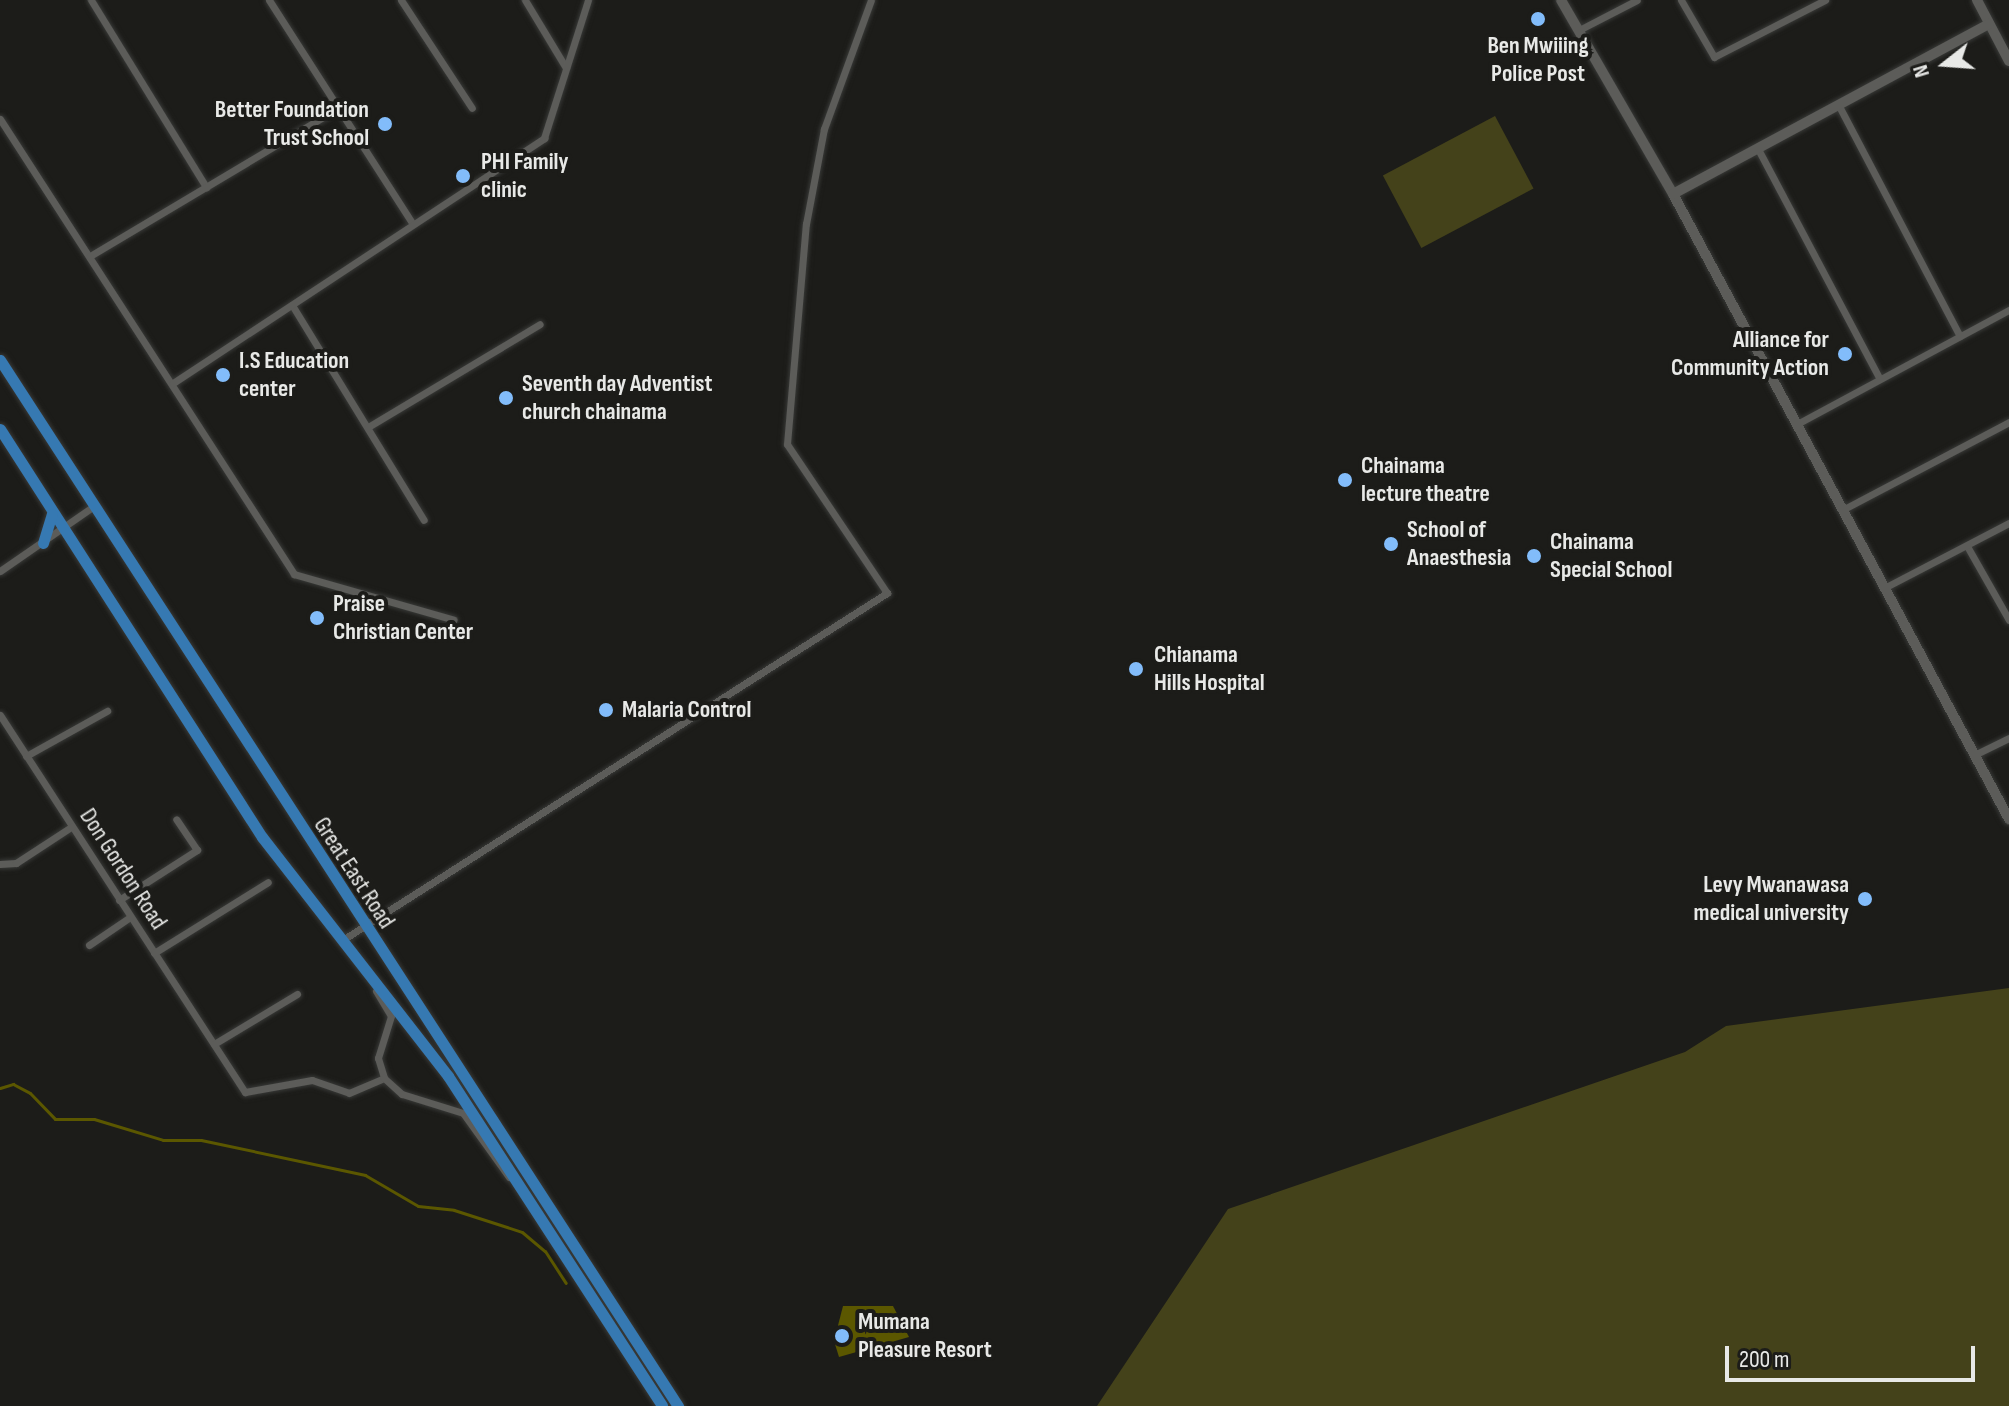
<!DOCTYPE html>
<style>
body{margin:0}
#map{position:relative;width:2009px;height:1406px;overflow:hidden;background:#1c1c19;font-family:"Sofia Sans Condensed",sans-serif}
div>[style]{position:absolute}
.green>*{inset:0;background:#44421a;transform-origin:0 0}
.water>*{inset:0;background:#5b5700}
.stream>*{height:3px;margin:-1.5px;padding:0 1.5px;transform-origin:1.5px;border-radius:1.5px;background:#5b5700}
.roads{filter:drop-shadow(0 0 2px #383937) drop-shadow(0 0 2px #383937)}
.street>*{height:7px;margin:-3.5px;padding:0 3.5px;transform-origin:3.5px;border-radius:3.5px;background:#5c5c59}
.secondary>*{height:10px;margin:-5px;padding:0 5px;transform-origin:5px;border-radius:5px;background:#5c5c59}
.primary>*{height:11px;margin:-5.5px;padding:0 5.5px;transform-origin:5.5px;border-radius:5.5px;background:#3679b2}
.dots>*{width:22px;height:22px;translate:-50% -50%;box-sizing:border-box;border:4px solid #1c1c19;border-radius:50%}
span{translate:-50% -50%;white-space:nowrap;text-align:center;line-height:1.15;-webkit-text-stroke:8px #1c1c19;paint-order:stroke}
.poi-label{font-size:24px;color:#e8e9e7;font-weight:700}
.right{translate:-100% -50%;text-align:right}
.left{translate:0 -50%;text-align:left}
.street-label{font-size:24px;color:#e8e9e7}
.north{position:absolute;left:1905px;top:24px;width:80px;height:80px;-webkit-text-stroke:6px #1c1c19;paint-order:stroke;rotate:253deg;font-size:22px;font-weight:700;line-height:32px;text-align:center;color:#e8e9e7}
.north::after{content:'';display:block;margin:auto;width:28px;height:36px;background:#e8e9e7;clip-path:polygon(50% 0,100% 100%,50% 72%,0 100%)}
.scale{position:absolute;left:1725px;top:1346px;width:250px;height:36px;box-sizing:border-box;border:4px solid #e8e9e7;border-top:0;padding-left:10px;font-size:24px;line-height:28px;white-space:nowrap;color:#e8e9e7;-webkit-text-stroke:6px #1c1c19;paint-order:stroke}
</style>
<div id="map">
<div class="green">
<i style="left:1495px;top:116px;width:82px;height:127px;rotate:62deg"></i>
<i style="clip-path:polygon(2009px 988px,2009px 1406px,1097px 1406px,1228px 1209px,1685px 1052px,1726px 1026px)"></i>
</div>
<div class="water">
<i style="clip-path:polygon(843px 1306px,893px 1306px,909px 1337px,839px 1357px,834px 1341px)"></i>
</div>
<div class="stream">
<i style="left:0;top:1088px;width:14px;rotate:-17deg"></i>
<i style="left:13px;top:1084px;width:19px;rotate:28deg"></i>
<i style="left:30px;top:1093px;width:36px;rotate:46deg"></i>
<i style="left:55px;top:1119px;width:39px"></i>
<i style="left:94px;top:1119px;width:72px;rotate:16.9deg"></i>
<i style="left:163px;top:1140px;width:38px"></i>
<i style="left:201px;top:1140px;width:168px;rotate:12deg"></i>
<i style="left:365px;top:1175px;width:61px;rotate:30.3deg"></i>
<i style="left:418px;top:1206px;width:36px;rotate:6deg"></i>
<i style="left:454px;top:1210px;width:71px;rotate:17.9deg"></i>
<i style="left:522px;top:1232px;width:30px;rotate:40deg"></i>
<i style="left:545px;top:1251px;width:38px;rotate:57deg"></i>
</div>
<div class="roads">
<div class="street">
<i style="left:91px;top:0;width:220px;rotate:58.4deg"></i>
<i style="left:269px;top:0;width:266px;rotate:57.3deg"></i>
<i style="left:401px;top:0;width:129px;rotate:56.7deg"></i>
<i style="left:525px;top:0;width:79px;rotate:58.9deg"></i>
<i style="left:1681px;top:0;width:66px;rotate:59.9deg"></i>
<i style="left:1714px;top:57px;width:125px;rotate:-27.2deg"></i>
<i style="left:1579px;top:30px;width:65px;rotate:-27.3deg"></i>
<i style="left:1839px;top:106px;width:260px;rotate:62.3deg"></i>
<i style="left:0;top:119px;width:542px;rotate:57.13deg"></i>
<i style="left:294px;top:574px;width:166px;rotate:16deg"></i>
<i style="left:1758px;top:149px;width:259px;rotate:62.1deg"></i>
<i style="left:90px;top:256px;width:289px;rotate:-30.8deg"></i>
<i style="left:292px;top:305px;width:252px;rotate:58.5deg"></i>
<i style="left:173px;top:383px;width:445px;rotate:-33.4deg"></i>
<i style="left:544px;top:138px;width:145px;rotate:-72.3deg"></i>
<i style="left:1797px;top:424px;width:241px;rotate:-28.3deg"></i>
<i style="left:368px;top:427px;width:200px;rotate:-30.9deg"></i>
<i style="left:1844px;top:509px;width:187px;rotate:-27.8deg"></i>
<i style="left:1967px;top:546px;width:85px;rotate:60.4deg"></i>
<i style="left:0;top:571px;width:114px;rotate:-34.7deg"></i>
<i style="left:1884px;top:588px;width:141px;rotate:-27.5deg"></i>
<i style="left:0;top:715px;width:450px;rotate:57deg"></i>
<i style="left:245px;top:1092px;width:68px;rotate:-10.2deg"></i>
<i style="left:312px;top:1080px;width:39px;rotate:19deg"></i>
<i style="left:349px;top:1093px;width:38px;rotate:-23deg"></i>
<i style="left:1974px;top:755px;width:39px;rotate:-26deg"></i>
<i style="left:26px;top:756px;width:93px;rotate:-29.1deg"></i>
<i style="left:0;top:864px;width:16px;rotate:-4deg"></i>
<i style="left:16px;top:863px;width:66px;rotate:-33.2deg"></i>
<i style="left:119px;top:900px;width:93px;rotate:-32.7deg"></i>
<i style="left:197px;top:850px;width:37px;rotate:-124deg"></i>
<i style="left:344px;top:939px;width:644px;rotate:-32.51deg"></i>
<i style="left:887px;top:593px;width:179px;rotate:-123.9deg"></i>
<i style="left:787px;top:444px;width:221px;rotate:-85.1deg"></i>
<i style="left:806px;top:224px;width:97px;rotate:-79.3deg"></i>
<i style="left:824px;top:129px;width:137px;rotate:-70deg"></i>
<i style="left:89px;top:945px;width:50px;rotate:-34.3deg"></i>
<i style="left:154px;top:953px;width:134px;rotate:-31.9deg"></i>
<i style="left:376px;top:991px;width:29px;rotate:59deg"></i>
<i style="left:391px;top:1016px;width:44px;rotate:107.2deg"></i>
<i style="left:378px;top:1058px;width:21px;rotate:73deg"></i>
<i style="left:384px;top:1078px;width:24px;rotate:42deg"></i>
<i style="left:402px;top:1094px;width:64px;rotate:17.3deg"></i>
<i style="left:463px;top:1113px;width:79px;rotate:54.3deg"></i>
<i style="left:214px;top:1044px;width:97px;rotate:-31.1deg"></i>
</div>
<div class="secondary">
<i style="left:1561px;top:0;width:224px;rotate:60deg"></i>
<i style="left:1673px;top:194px;width:710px;rotate:61.74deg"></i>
<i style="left:1977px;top:0;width:69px;rotate:62.3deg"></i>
<i style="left:1673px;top:194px;width:359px;rotate:-28.3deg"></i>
</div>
<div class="primary">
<i style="left:0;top:360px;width:1247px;rotate:57.05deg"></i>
<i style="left:0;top:429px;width:485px;rotate:57.3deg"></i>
<i style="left:262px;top:837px;width:303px;rotate:52.1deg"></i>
<i style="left:448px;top:1076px;width:393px;rotate:57deg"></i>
<i style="left:43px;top:543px;width:30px;rotate:-73deg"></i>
</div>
</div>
<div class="dots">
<i style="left:1538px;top:19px;background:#82bcfa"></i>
<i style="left:385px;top:124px;background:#82bcfa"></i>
<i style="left:463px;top:176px;background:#82bcfa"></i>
<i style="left:1845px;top:354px;background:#82bcfa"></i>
<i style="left:223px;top:375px;background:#82bcfa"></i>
<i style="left:506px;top:398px;background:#82bcfa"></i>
<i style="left:1345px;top:480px;background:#82bcfa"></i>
<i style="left:1391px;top:544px;background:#82bcfa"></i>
<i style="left:1534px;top:556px;background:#82bcfa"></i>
<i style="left:317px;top:618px;background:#82bcfa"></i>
<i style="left:1136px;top:669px;background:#82bcfa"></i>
<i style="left:606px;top:710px;background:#82bcfa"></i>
<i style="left:1865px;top:899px;background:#82bcfa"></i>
<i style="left:842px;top:1336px;background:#82bcfa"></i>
</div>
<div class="poi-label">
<span style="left:1538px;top:60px">Ben Mwiiing<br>Police Post</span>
<span class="right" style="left:369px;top:124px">Better Foundation<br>Trust School</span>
<span class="left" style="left:481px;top:176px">PHI Family<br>clinic</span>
<span class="right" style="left:1829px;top:354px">Alliance for<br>Community Action</span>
<span class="left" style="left:239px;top:375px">I.S Education<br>center</span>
<span class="left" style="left:522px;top:398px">Seventh day Adventist<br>church chainama</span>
<span class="left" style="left:1361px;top:480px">Chainama<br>lecture theatre</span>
<span class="left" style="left:1407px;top:544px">School of<br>Anaesthesia</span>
<span class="left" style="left:1550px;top:556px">Chainama<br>Special School</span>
<span class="left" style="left:333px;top:618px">Praise<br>Christian Center</span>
<span class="left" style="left:1154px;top:669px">Chianama<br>Hills Hospital</span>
<span class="left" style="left:622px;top:710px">Malaria Control</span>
<span class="right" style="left:1849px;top:899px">Levy Mwanawasa<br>medical university</span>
<span class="left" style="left:858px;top:1336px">Mumana<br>Pleasure Resort</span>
</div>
<div class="street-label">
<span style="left:123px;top:869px;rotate:57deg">Don Gordon Road</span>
<span style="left:354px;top:873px;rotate:57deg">Great East Road</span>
</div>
<div class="north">N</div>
<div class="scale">200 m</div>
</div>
